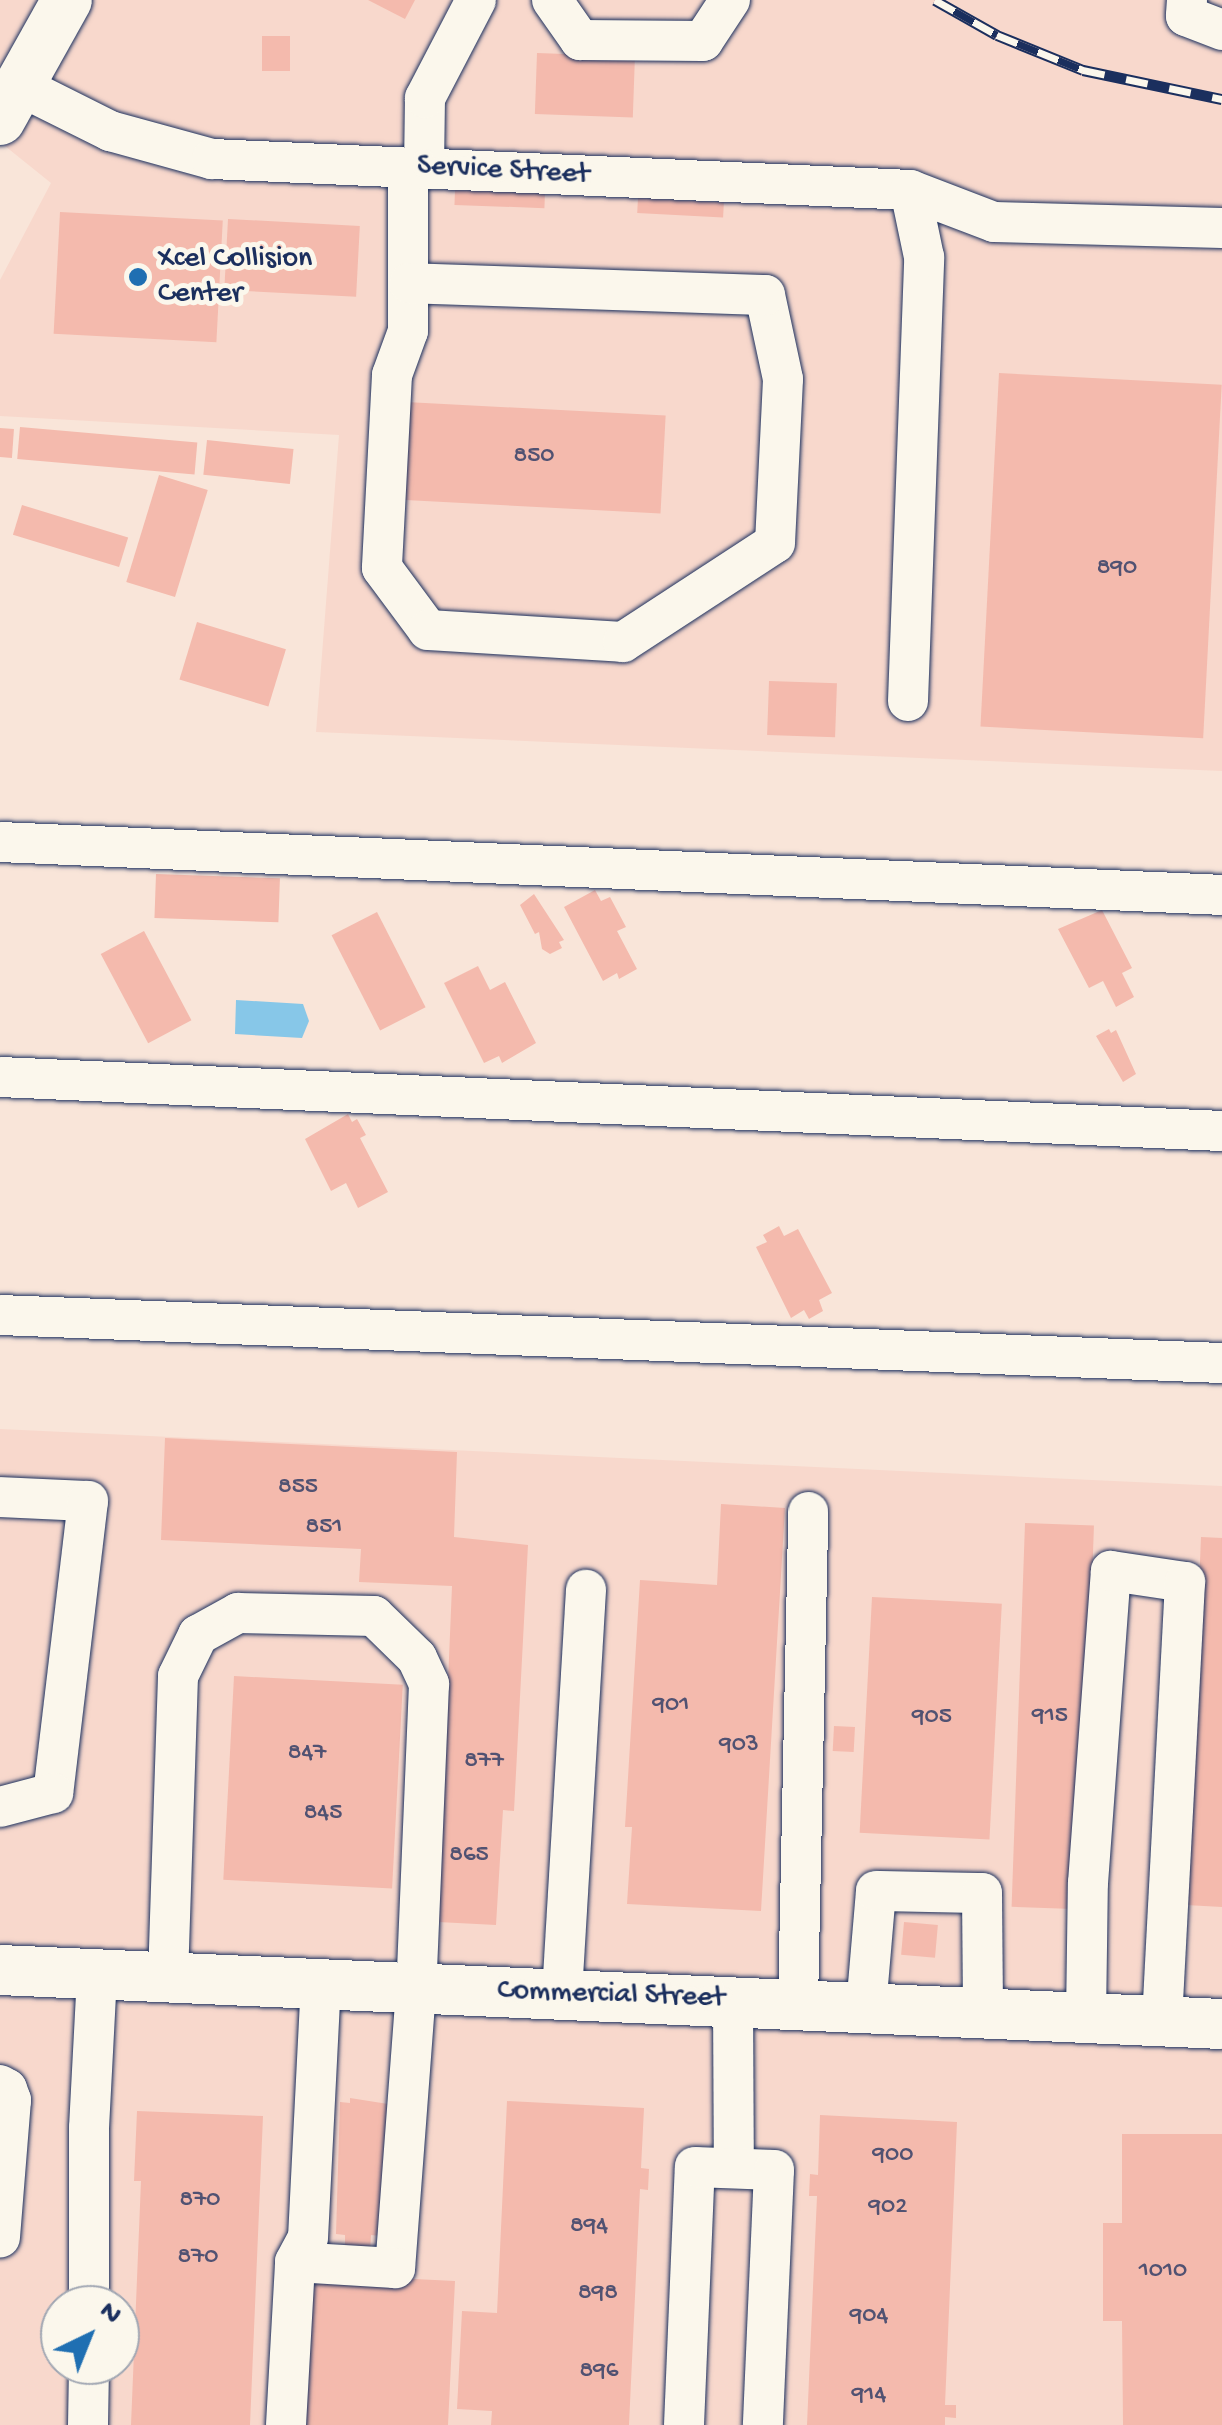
<!DOCTYPE html>
<style>
body{margin:0}
#map{position:relative;width:1222px;height:2425px;overflow:hidden;background:#f9e5d9;font-family:"Gochi Hand",sans-serif}
div>[style]{position:absolute}
.built>*{inset:0;background:#f8d8cc}
.water>*{inset:0;background:#87c7e8}
.building>*{inset:0;background:#f4baad;transform-origin:0 0}
.roads{filter:drop-shadow(0 0 2px #1b2f5e) drop-shadow(0 0 2px #1b2f5e)}
.minor>*{height:40px;margin:-20px;padding:0 20px;transform-origin:20px;border-radius:20px;background:#fbf7ec}
.major>*{height:50px;margin:-25px;padding:0 25px;transform-origin:25px;border-radius:25px;background:#fbf7ec}
.rail>*{height:11px;margin-top:-5.5px;transform-origin:0;background:repeating-linear-gradient(90deg,#fbf7ec 0 22px,#1b2f5e 0 44px);box-sizing:border-box;border-block:2px solid #1b2f5e}
.dots>*{width:28px;height:28px;translate:-50% -50%;box-sizing:border-box;border:5px solid #fbf7ec;border-radius:50%}
span{translate:-50% -50%;white-space:nowrap;text-align:center;line-height:1.15;-webkit-text-stroke:10px #fbf7ec;paint-order:stroke}
.number-label{font-size:25px;color:#515272}
.number-label span{-webkit-text-stroke-width:0}
.street-label{font-size:30px;color:#1b2f5e}
.poi-label{font-size:30px;color:#1b2f5e}
.left{translate:0 -50%;text-align:left}
.north{position:absolute;left:40px;top:2285px;width:100px;height:100px;box-sizing:border-box;background:#fbf7ec;border:2px solid #a1a7b3;border-radius:50%;rotate:43deg;font-size:28px;font-weight:700;line-height:40px;text-align:center;color:#1b2f5e}
.north::after{content:'';display:block;margin:auto;width:35px;height:45px;background:#1f6fb2;clip-path:polygon(50% 0,100% 100%,50% 72%,0 100%)}
</style>
<div id="map">
<div class="built">
<i style="clip-path:polygon(0 0,1222px 0,1222px 771px,316px 732px,339px 435px,0 416px,0 280px,51px 183px,0 142px)"></i>
<i style="clip-path:polygon(evenodd,0 1429px,1222px 1486px,1222px 2425px,0 2425px,0 1429px,60px 2305px,120px 2305px,120px 2365px,60px 2365px,60px 2305px)"></i>
</div>
<div class="water">
<i style="clip-path:polygon(236px 1000px,303px 1004px,309px 1021px,302px 1038px,235px 1034px)"></i>
</div>
<div class="building">
<i style="clip-path:polygon(368px 0,415px 0,405px 19px)"></i>
<i style="left:262px;top:36px;width:28px;height:35px"></i>
<i style="left:537px;top:53px;width:98px;height:61px;rotate:2deg"></i>
<i style="left:455px;top:190px;width:90px;height:15px;rotate:2deg"></i>
<i style="left:638px;top:198px;width:86px;height:15px;rotate:3deg"></i>
<i style="left:60px;top:212px;width:163px;height:122px;rotate:3deg"></i>
<i style="left:228px;top:219px;width:132px;height:71px;rotate:3deg"></i>
<i style="left:999px;top:373px;width:223px;height:354px;rotate:3deg"></i>
<i style="left:406px;top:402px;width:260px;height:98px;rotate:3deg"></i>
<i style="left:20px;top:427px;width:178px;height:32px;rotate:5deg"></i>
<i style="left:0;top:428px;width:14px;height:29px;rotate:4deg"></i>
<i style="left:207px;top:440px;width:87px;height:35px;rotate:6deg"></i>
<i style="left:159px;top:475px;width:51px;height:112px;rotate:17deg"></i>
<i style="left:22px;top:505px;width:111px;height:31px;rotate:17deg"></i>
<i style="left:197px;top:622px;width:93px;height:60px;rotate:17deg"></i>
<i style="left:769px;top:681px;width:68px;height:54px;rotate:2deg"></i>
<i style="left:156px;top:874px;width:124px;height:44px;rotate:2deg"></i>
<i style="clip-path:polygon(595px 890px,601px 901px,610px 897px,626px 927px,617px 931px,637px 969px,619px 979px,617px 973px,603px 981px,564px 907px)"></i>
<i style="clip-path:polygon(534px 894px,564px 940px,559px 942px,562px 948px,550px 954px,542px 949px,539px 932px,535px 934px,520px 905px)"></i>
<i style="clip-path:polygon(1102px 910px,1132px 968px,1122px 973px,1134px 997px,1116px 1007px,1103px 981px,1089px 988px,1058px 929px)"></i>
<i style="left:377px;top:912px;width:107px;height:51px;rotate:63deg"></i>
<i style="left:144px;top:931px;width:101px;height:49px;rotate:62deg"></i>
<i style="clip-path:polygon(478px 966px,490px 990px,505px 982px,536px 1043px,502px 1063px,499px 1056px,484px 1063px,444px 983px)"></i>
<i style="clip-path:polygon(1109px 1029px,1111px 1033px,1116px 1030px,1136px 1074px,1123px 1082px,1096px 1036px)"></i>
<i style="clip-path:polygon(348px 1114px,352px 1122px,357px 1119px,366px 1135px,360px 1138px,388px 1192px,358px 1208px,346px 1183px,331px 1191px,305px 1139px)"></i>
<i style="clip-path:polygon(779px 1226px,784px 1236px,798px 1229px,832px 1293px,819px 1300px,823px 1311px,809px 1319px,804px 1310px,791px 1318px,756px 1247px,767px 1242px,763px 1235px)"></i>
<i style="clip-path:polygon(165px 1438px,457px 1452px,454px 1537px,528px 1545px,514px 1811px,503px 1810px,496px 1925px,438px 1922px,452px 1586px,359px 1582px,361px 1549px,161px 1540px)"></i>
<i style="clip-path:polygon(721px 1504px,785px 1508px,761px 1911px,627px 1904px,632px 1827px,625px 1827px,640px 1580px,717px 1585px)"></i>
<i style="left:1025px;top:1523px;width:69px;height:384px;rotate:2deg"></i>
<i style="clip-path:polygon(1201px 1537px,1222px 1538px,1222px 1907px,1186px 1905px)"></i>
<i style="left:872px;top:1597px;width:130px;height:236px;rotate:3deg"></i>
<i style="left:234px;top:1676px;width:169px;height:204px;rotate:3deg"></i>
<i style="left:834px;top:1726px;width:21px;height:25px;rotate:3deg"></i>
<i style="left:904px;top:1922px;width:34px;height:33px;rotate:5deg"></i>
<i style="clip-path:polygon(350px 2098px,388px 2104px,381px 2236px,371px 2235px,370px 2253px,345px 2252px,345px 2235px,336px 2234px,340px 2102px,350px 2103px)"></i>
<i style="clip-path:polygon(507px 2101px,644px 2108px,641px 2168px,649px 2169px,648px 2190px,640px 2189px,629px 2425px,491px 2425px,492px 2411px,457px 2409px,462px 2311px,497px 2313px)"></i>
<i style="clip-path:polygon(137px 2111px,263px 2116px,250px 2425px,131px 2425px,141px 2181px,134px 2181px)"></i>
<i style="clip-path:polygon(820px 2115px,957px 2122px,945px 2405px,956px 2405px,956px 2418px,945px 2417px,945px 2425px,807px 2425px,817px 2196px,809px 2196px,810px 2174px,818px 2175px)"></i>
<i style="clip-path:polygon(1122px 2134px,1222px 2134px,1222px 2425px,1123px 2425px,1122px 2321px,1103px 2321px,1103px 2223px,1122px 2223px)"></i>
<i style="clip-path:polygon(313px 2274px,455px 2281px,448px 2425px,306px 2425px,307px 2421px,298px 2420px,300px 2393px,308px 2393px,309px 2381px,296px 2380px)"></i>
</div>
<div class="roads">
<div class="minor">
<i style="left:552px;top:0;width:49px;rotate:55deg"></i>
<i style="left:580px;top:40px;width:123px;rotate:0.5deg"></i>
<i style="left:703px;top:41px;width:49px;rotate:-56.6deg"></i>
<i style="left:1187px;top:0;width:16px;rotate:94deg"></i>
<i style="left:1186px;top:16px;width:39px;rotate:21deg"></i>
<i style="left:20px;top:86px;width:101px;rotate:26.6deg"></i>
<i style="left:110px;top:131px;width:106px;rotate:15.4deg"></i>
<i style="left:212px;top:159px;width:699px;rotate:2.54deg"></i>
<i style="left:910px;top:190px;width:90px;rotate:20.9deg"></i>
<i style="left:994px;top:222px;width:228px;rotate:1.5deg"></i>
<i style="left:408px;top:168px;width:163px;rotate:90deg"></i>
<i style="left:408px;top:331px;width:47px;rotate:110deg"></i>
<i style="left:392px;top:375px;width:193px;rotate:93deg"></i>
<i style="left:382px;top:568px;width:77px;rotate:53.4deg"></i>
<i style="left:428px;top:630px;width:195px;rotate:3.5deg"></i>
<i style="left:623px;top:642px;width:181px;rotate:-33.1deg"></i>
<i style="left:775px;top:543px;width:164px;rotate:-87.2deg"></i>
<i style="left:783px;top:379px;width:86px;rotate:-102.1deg"></i>
<i style="left:765px;top:295px;width:356px;rotate:-178.1deg"></i>
<i style="left:424px;top:169px;width:71px;rotate:-89.2deg"></i>
<i style="left:425px;top:98px;width:110px;rotate:-62.5deg"></i>
<i style="left:908px;top:701px;width:444px;rotate:-87.9deg"></i>
<i style="left:924px;top:257px;width:68px;rotate:-101.8deg"></i>
<i style="left:0;top:842px;width:1223px;rotate:2.48deg"></i>
<i style="left:0;top:1077px;width:1223px;rotate:2.53deg"></i>
<i style="left:0;top:1315px;width:1223px;rotate:2.25deg"></i>
<i style="left:0;top:1497px;width:88px;rotate:2.6deg"></i>
<i style="left:88px;top:1501px;width:294px;rotate:96.8deg"></i>
<i style="left:53px;top:1793px;width:55px;rotate:165.2deg"></i>
<i style="left:168px;top:1978px;width:302px;rotate:-88.1deg"></i>
<i style="left:178px;top:1676px;width:46px;rotate:-64deg"></i>
<i style="left:198px;top:1635px;width:46px;rotate:-28.8deg"></i>
<i style="left:238px;top:1613px;width:136px;rotate:1.3deg"></i>
<i style="left:374px;top:1616px;width:60px;rotate:44.3deg"></i>
<i style="left:417px;top:1658px;width:29px;rotate:65deg"></i>
<i style="left:429px;top:1684px;width:306px;rotate:92.4deg"></i>
<i style="left:416px;top:1990px;width:279px;rotate:94.3deg"></i>
<i style="left:395px;top:2268px;width:100px;rotate:-176.6deg"></i>
<i style="left:562px;top:1994px;width:405px;rotate:-86.6deg"></i>
<i style="left:733px;top:2000px;width:168px;rotate:89.7deg"></i>
<i style="left:798px;top:2004px;width:492px;rotate:-88.8deg"></i>
<i style="left:866px;top:2008px;width:117px;rotate:-85.1deg"></i>
<i style="left:876px;top:1891px;width:106px;rotate:1.1deg"></i>
<i style="left:982px;top:1893px;width:122px;rotate:89.5deg"></i>
<i style="left:1086px;top:2018px;width:135px;rotate:-89.2deg"></i>
<i style="left:1088px;top:1883px;width:313px;rotate:-85.8deg"></i>
<i style="left:1111px;top:1571px;width:75px;rotate:8.5deg"></i>
<i style="left:1185px;top:1582px;width:440px;rotate:93deg"></i>
<i style="left:0;top:2085px;width:8px;rotate:30deg"></i>
<i style="left:7px;top:2089px;width:12px;rotate:70deg"></i>
<i style="left:11px;top:2100px;width:138px;rotate:94.6deg"></i>
<i style="left:89px;top:2305px;width:177px;rotate:-90deg"></i>
<i style="left:89px;top:2128px;width:153px;rotate:-87deg"></i>
<i style="left:88px;top:2425px;width:60px;rotate:-89deg"></i>
<i style="left:286px;top:2425px;width:163px;rotate:-86.8deg"></i>
<i style="left:295px;top:2262px;width:27px;rotate:-62deg"></i>
<i style="left:308px;top:2238px;width:254px;rotate:-87.1deg"></i>
<i style="left:684px;top:2425px;width:258px;rotate:-87.6deg"></i>
<i style="left:695px;top:2167px;width:79px;rotate:2.2deg"></i>
<i style="left:774px;top:2170px;width:255px;rotate:92.5deg"></i>
</div>
<div class="major">
<i style="left:0;top:120px;width:137px;rotate:-60.8deg"></i>
<i style="left:0;top:1970px;width:1223px;rotate:2.53deg"></i>
</div>
</div>
<div class="rail">
<i style="left:935px;top:0;width:71px;rotate:29.4deg"></i>
<i style="left:997px;top:35px;width:93px;rotate:22.1deg"></i>
<i style="left:1083px;top:70px;width:142px;rotate:11.8deg"></i>
</div>
<div class="dots">
<i style="left:138px;top:277px;background:#1f6fb2"></i>
</div>
<div class="number-label">
<span style="left:534px;top:457px">850</span>
<span style="left:1117px;top:569px">890</span>
<span style="left:298px;top:1488px">855</span>
<span style="left:324px;top:1528px">851</span>
<span style="left:671px;top:1706px">901</span>
<span style="left:1050px;top:1717px">915</span>
<span style="left:932px;top:1718px">905</span>
<span style="left:739px;top:1746px">903</span>
<span style="left:307px;top:1754px">847</span>
<span style="left:484px;top:1762px">877</span>
<span style="left:323px;top:1814px">845</span>
<span style="left:469px;top:1856px">865</span>
<span style="left:893px;top:2156px">900</span>
<span style="left:200px;top:2201px">870</span>
<span style="left:888px;top:2208px">902</span>
<span style="left:589px;top:2227px">894</span>
<span style="left:198px;top:2258px">870</span>
<span style="left:1163px;top:2272px">1010</span>
<span style="left:598px;top:2294px">898</span>
<span style="left:869px;top:2317px">904</span>
<span style="left:599px;top:2372px">896</span>
<span style="left:869px;top:2396px">914</span>
</div>
<div class="street-label">
<span style="left:503px;top:172px;rotate:3deg">Service Street</span>
<span style="left:611px;top:1996px;rotate:2deg">Commercial Street</span>
</div>
<div class="poi-label">
<span class="left" style="left:158px;top:277px">Xcel Collision<br>Center</span>
</div>
<div class="north">N</div>
</div>
